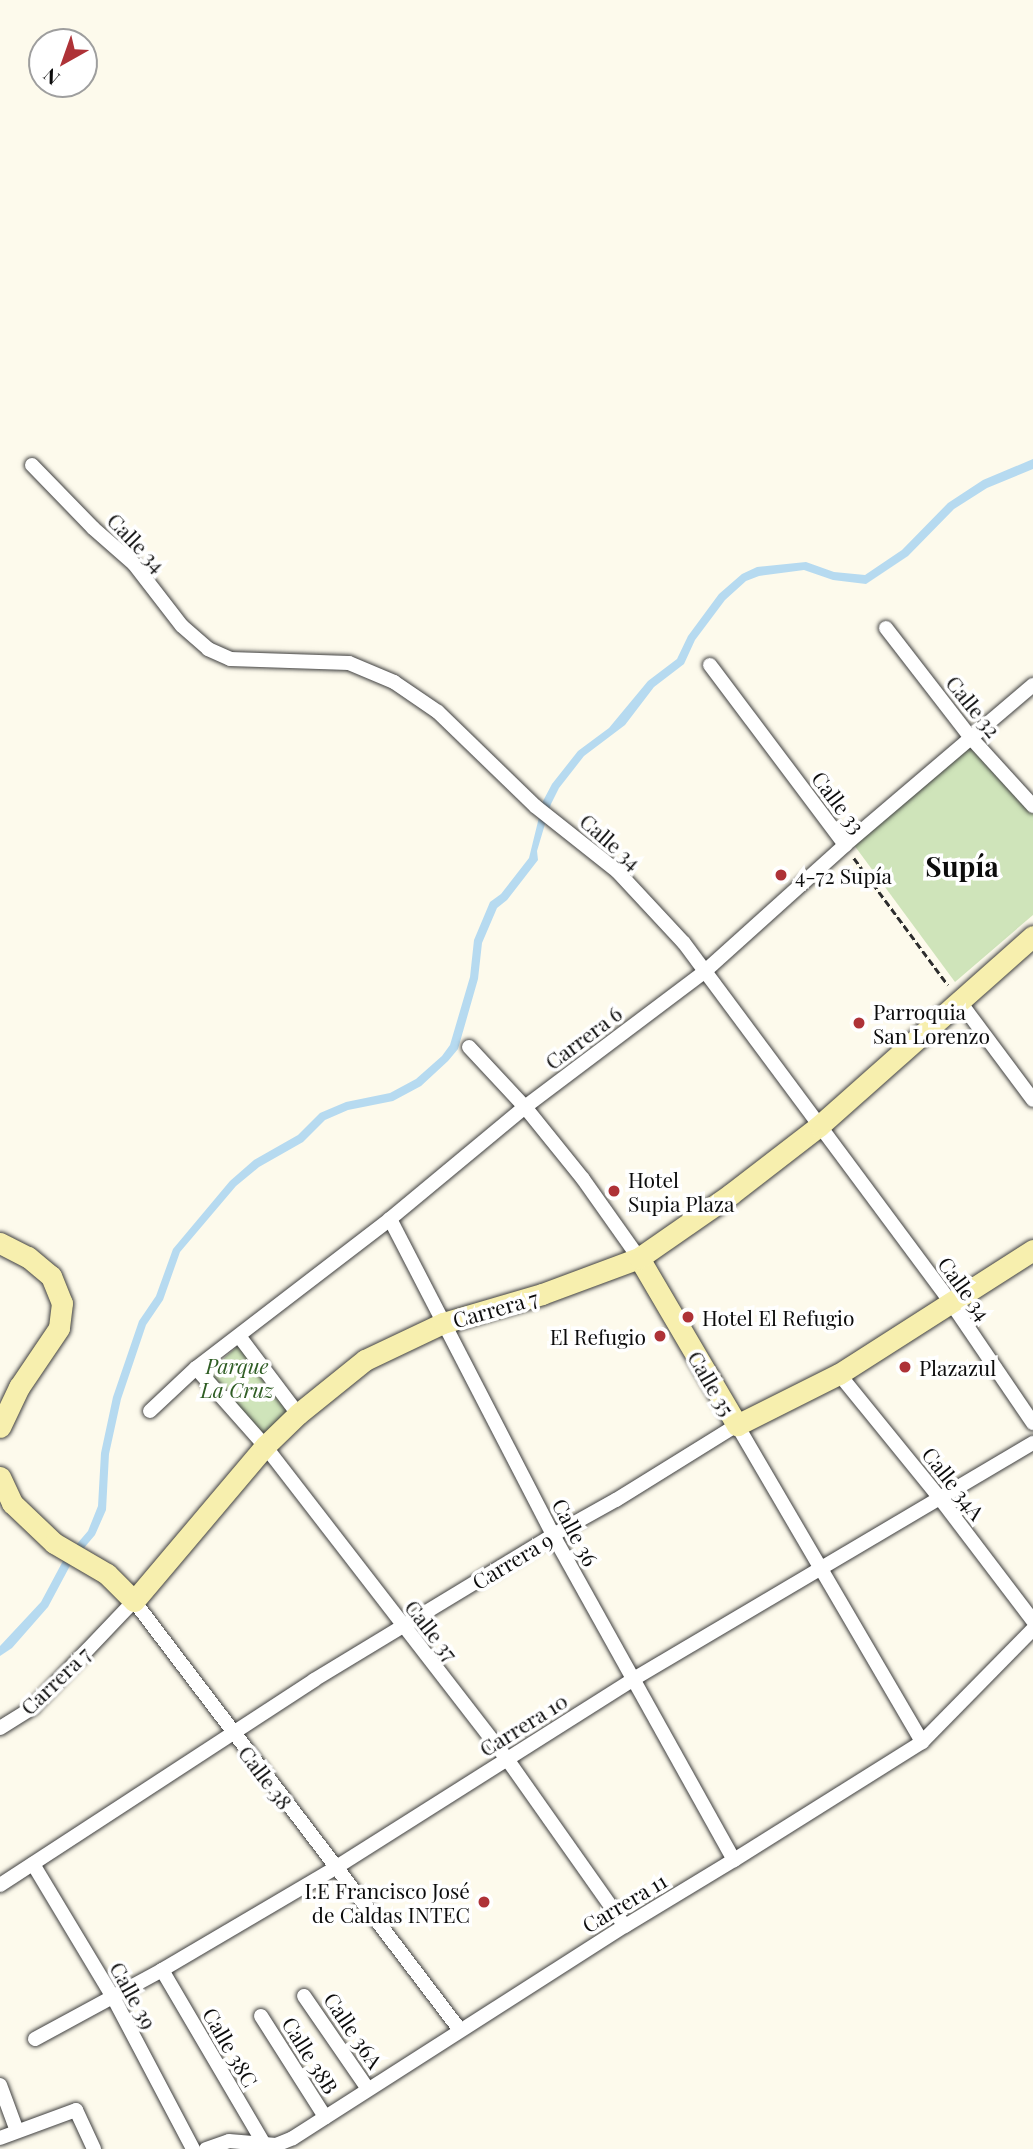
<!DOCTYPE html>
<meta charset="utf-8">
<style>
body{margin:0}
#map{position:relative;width:1033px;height:2149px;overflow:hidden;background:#fdfaec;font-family:"Playfair Display",serif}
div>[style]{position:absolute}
.green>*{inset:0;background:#cfe4ba}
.water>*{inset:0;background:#b6daf0}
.path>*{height:2.5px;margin-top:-1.25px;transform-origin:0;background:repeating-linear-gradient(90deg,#2e2e2e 0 7px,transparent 0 10.5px)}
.roads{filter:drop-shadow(0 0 2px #3f3f3f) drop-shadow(0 0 2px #3f3f3f)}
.minor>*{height:14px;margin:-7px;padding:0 7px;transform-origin:7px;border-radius:7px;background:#fff}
.secondary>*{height:21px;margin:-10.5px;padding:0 10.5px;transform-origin:10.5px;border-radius:10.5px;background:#f7efae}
.dots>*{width:19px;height:19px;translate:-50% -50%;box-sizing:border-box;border:4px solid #fff;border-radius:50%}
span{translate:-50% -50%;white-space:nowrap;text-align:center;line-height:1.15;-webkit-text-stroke:7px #fff;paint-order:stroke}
.street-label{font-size:21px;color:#0c0c0c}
.poi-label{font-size:21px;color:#0c0c0c}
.left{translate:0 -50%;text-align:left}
.right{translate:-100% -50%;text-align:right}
.park-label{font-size:21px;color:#2e5d23;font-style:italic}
.district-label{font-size:28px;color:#0c0c0c;font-weight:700}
.north{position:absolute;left:28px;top:28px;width:70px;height:70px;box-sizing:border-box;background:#fff;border:2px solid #9e9e9e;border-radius:50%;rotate:220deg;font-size:19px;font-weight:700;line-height:28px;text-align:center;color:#0c0c0c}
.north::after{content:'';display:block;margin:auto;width:24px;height:32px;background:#ae3237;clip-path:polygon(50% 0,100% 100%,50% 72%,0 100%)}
</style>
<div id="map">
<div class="green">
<i style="clip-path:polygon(970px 747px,1033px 814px,1033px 915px,955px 982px,854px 845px)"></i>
<i style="clip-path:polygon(240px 1344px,292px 1412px,265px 1441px,206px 1374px)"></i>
</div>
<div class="water">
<i style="clip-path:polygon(1033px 459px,1033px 469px,987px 488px,954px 509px,908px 556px,866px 584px,833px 580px,804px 570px,759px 576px,746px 581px,725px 600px,695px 640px,684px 664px,654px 687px,625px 725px,584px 756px,559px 788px,551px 804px,537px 851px,538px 860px,507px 900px,497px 908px,482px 943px,478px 979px,458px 1049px,448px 1061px,421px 1086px,393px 1101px,348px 1110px,325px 1120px,303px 1142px,259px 1167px,236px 1186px,180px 1252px,163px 1300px,146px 1325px,121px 1399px,109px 1454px,106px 1510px,95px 1535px,72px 1562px,48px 1607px,12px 1648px,0 1656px,0 1646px,41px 1602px,64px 1559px,88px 1531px,98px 1506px,101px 1453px,113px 1397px,139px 1321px,156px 1296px,173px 1249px,230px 1181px,254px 1160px,298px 1135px,320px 1113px,346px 1102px,390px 1093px,416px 1079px,442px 1056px,450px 1045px,470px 977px,474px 940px,490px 902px,501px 894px,529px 858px,543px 801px,552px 784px,578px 751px,609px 728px,648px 681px,677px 659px,688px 636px,719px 594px,742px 574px,757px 567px,806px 562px,834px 572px,865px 575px,902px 550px,948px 503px,983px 480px)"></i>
</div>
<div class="path">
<i style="left:854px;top:858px;width:158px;rotate:53.5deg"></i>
</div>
<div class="roads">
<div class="minor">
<i style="left:32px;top:465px;width:88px;rotate:45.9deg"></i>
<i style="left:93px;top:528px;width:55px;rotate:41.3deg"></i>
<i style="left:134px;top:564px;width:78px;rotate:52.3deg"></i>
<i style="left:182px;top:626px;width:35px;rotate:41deg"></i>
<i style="left:208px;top:649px;width:24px;rotate:24deg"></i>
<i style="left:230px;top:659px;width:119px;rotate:1.9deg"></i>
<i style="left:349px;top:663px;width:49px;rotate:22.9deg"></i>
<i style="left:394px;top:682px;width:53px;rotate:34.3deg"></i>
<i style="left:438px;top:712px;width:135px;rotate:44.1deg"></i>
<i style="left:535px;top:806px;width:105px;rotate:38.4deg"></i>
<i style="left:617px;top:871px;width:98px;rotate:47.1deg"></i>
<i style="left:684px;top:943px;width:450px;rotate:53.4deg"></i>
<i style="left:952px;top:1304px;width:144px;rotate:55.8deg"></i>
<i style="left:886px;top:628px;width:139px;rotate:52.3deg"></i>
<i style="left:971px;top:738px;width:92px;rotate:47.6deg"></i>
<i style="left:710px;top:665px;width:225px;rotate:53.1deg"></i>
<i style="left:960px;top:1002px;width:122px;rotate:53.3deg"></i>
<i style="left:469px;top:1047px;width:82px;rotate:47deg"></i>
<i style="left:525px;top:1107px;width:92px;rotate:51.1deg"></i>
<i style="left:583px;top:1179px;width:97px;rotate:54.7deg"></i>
<i style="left:390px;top:1219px;width:356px;rotate:62.7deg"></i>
<i style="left:553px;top:1535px;width:372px;rotate:60.9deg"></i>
<i style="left:239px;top:1336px;width:98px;rotate:52.9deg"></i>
<i style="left:196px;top:1368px;width:104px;rotate:48.5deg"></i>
<i style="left:265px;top:1446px;width:396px;rotate:52.3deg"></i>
<i style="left:507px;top:1759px;width:204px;rotate:54.8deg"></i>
<i style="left:839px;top:1374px;width:159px;rotate:50.9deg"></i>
<i style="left:939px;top:1497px;width:156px;rotate:52.8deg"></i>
<i style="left:150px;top:1411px;width:63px;rotate:-43.1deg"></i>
<i style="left:196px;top:1368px;width:245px;rotate:-37.5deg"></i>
<i style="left:390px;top:1219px;width:175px;rotate:-39.7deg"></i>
<i style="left:525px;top:1107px;width:224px;rotate:-37deg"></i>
<i style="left:704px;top:972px;width:190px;rotate:-42deg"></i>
<i style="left:845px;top:845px;width:247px;rotate:-40.4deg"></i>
<i style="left:0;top:1728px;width:39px;rotate:-32deg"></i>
<i style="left:33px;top:1707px;width:146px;rotate:-46.4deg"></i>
<i style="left:134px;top:1601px;width:539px;rotate:52.77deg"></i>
<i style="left:33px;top:1864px;width:155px;rotate:59deg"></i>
<i style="left:113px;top:1997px;width:172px;rotate:62.2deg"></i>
<i style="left:0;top:1885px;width:375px;rotate:-33.1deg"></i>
<i style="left:314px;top:1680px;width:280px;rotate:-31.2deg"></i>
<i style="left:553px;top:1535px;width:72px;rotate:-29.1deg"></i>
<i style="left:616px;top:1500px;width:142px;rotate:-31.8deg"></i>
<i style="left:737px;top:1425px;width:367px;rotate:59.7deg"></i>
<i style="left:162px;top:1970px;width:202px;rotate:59.6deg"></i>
<i style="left:304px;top:1996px;width:113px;rotate:55.5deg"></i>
<i style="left:261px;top:2016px;width:120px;rotate:57.6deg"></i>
<i style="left:35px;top:2039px;width:145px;rotate:-28.5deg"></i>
<i style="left:162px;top:1970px;width:201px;rotate:-30.5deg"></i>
<i style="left:335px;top:1868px;width:352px;rotate:-32.3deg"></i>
<i style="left:632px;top:1680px;width:466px;rotate:-30.6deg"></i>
<i style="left:0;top:2085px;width:49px;rotate:69.7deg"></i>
<i style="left:0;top:2138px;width:81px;rotate:-20.2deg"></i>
<i style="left:76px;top:2110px;width:43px;rotate:65.2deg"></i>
<i style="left:206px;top:2149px;width:24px;rotate:-19deg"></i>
<i style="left:229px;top:2141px;width:47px;rotate:4.9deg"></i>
<i style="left:276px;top:2145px;width:18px;rotate:-22deg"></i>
<i style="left:293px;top:2138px;width:394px;rotate:-32.6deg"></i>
<i style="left:625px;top:1926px;width:127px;rotate:-31.2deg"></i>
<i style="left:734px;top:1860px;width:222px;rotate:-32.1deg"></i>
<i style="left:922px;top:1742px;width:158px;rotate:-45.5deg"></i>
</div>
<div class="secondary">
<i style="left:0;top:1243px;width:31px;rotate:27deg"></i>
<i style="left:28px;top:1257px;width:30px;rotate:40deg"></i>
<i style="left:51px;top:1276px;width:29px;rotate:68deg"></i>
<i style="left:62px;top:1303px;width:25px;rotate:97deg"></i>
<i style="left:59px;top:1328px;width:71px;rotate:124.1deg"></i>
<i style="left:19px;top:1387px;width:44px;rotate:115.4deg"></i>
<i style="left:639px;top:1258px;width:194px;rotate:59.6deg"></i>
<i style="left:737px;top:1425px;width:114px;rotate:-26.6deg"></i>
<i style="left:839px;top:1374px;width:230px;rotate:-32.6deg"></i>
<i style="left:0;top:1477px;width:29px;rotate:65deg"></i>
<i style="left:12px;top:1503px;width:58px;rotate:43.6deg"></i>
<i style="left:54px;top:1543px;width:61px;rotate:30.3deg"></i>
<i style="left:107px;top:1574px;width:38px;rotate:45deg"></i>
<i style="left:134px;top:1601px;width:203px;rotate:-49.8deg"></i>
<i style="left:265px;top:1446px;width:46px;rotate:-44.1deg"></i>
<i style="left:298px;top:1414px;width:86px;rotate:-38.9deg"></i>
<i style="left:365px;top:1360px;width:86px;rotate:-25.4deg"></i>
<i style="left:443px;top:1323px;width:103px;rotate:-16.3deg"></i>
<i style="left:542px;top:1294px;width:103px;rotate:-20.4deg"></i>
<i style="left:639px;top:1258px;width:112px;rotate:-34.8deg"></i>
<i style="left:731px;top:1194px;width:111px;rotate:-37.7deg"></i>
<i style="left:819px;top:1126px;width:286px;rotate:-41.6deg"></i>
</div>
</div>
<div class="dots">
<i style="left:781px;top:875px;background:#ae3237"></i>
<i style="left:859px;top:1023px;background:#ae3237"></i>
<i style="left:614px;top:1191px;background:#ae3237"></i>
<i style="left:688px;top:1317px;background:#ae3237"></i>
<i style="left:660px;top:1336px;background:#ae3237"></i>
<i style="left:905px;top:1367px;background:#ae3237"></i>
<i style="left:484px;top:1902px;background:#ae3237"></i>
</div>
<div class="street-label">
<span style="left:137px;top:542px;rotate:46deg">Calle 34</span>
<span style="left:974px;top:706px;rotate:51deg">Calle 32</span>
<span style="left:839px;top:802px;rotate:53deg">Calle 33</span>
<span style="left:611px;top:841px;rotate:41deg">Calle 34</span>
<span style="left:583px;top:1037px;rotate:-37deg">Carrera 6</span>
<span style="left:965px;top:1288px;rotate:54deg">Calle 34</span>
<span style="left:495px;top:1308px;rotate:-16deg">Carrera 7</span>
<span style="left:712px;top:1383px;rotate:60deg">Calle 35</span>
<span style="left:954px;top:1483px;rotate:52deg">Calle 34A</span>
<span style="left:576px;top:1532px;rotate:62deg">Calle 36</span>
<span style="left:512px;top:1560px;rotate:-31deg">Carrera 9</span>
<span style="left:432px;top:1630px;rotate:52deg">Calle 37</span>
<span style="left:55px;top:1680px;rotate:-44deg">Carrera 7</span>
<span style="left:523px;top:1724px;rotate:-32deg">Carrera 10</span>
<span style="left:266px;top:1777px;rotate:53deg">Calle 38</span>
<span style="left:624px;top:1902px;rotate:-31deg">Carrera 11</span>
<span style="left:134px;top:1995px;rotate:61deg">Calle 39</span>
<span style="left:354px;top:2030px;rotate:56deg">Calle 36A</span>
<span style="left:231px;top:2047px;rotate:60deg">Calle 38C</span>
<span style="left:311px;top:2055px;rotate:58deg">Calle 38B</span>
</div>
<div class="poi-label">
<span class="left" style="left:795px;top:875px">4-72 Supía</span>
<span class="left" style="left:873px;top:1023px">Parroquia<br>San Lorenzo</span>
<span class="left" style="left:628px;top:1191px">Hotel<br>Supia Plaza</span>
<span class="left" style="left:702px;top:1317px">Hotel El Refugio</span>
<span class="right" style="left:646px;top:1336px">El Refugio</span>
<span class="left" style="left:919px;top:1367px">Plazazul</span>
<span class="right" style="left:470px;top:1902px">I.E Francisco José<br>de Caldas INTEC</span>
</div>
<div class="park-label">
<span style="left:237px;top:1377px">Parque<br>La Cruz</span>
</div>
<div class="district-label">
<span style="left:962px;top:866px">Supía</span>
</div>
<div class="north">N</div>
</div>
